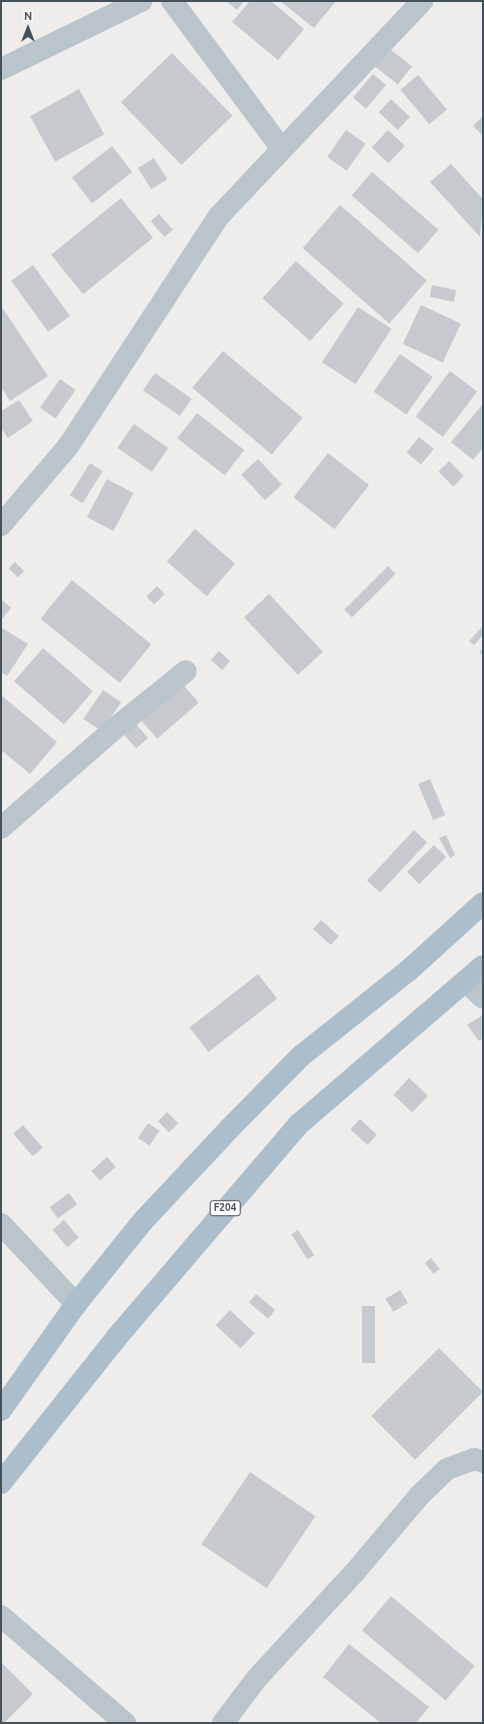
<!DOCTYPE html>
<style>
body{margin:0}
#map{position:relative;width:484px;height:1724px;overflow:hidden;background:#efecec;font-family:Ubuntu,sans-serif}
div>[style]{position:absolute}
.building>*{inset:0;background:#c6cacf;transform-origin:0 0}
.street>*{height:22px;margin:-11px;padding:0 11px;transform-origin:11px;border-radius:11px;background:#bac5cb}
.primary>*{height:22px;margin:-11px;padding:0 11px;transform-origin:11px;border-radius:11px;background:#acbecb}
span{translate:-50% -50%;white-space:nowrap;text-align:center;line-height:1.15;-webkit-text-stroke:3.5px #fff;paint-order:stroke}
.shield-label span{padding:1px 3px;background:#fff;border:1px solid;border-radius:3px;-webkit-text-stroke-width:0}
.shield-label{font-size:10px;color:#455159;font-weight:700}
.frame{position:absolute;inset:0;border:2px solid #455159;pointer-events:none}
.north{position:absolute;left:8px;top:8px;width:40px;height:40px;-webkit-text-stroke:3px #fff;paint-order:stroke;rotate:0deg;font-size:11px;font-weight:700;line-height:16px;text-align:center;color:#455159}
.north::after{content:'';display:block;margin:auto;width:14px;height:18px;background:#455159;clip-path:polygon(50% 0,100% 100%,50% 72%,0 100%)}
</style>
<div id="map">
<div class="building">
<i style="clip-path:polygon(226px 1px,244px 1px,237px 10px)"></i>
<i style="clip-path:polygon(250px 1px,271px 1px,304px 29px,278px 60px,232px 22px)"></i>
<i style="clip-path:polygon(280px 1px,336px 1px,314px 28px)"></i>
<i style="left:386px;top:46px;width:33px;height:23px;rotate:38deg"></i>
<i style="left:172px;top:53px;width:87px;height:71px;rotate:46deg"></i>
<i style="left:373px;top:74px;width:17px;height:31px;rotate:40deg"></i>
<i style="left:418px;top:75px;width:45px;height:23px;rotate:50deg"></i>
<i style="left:79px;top:89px;width:52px;height:56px;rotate:61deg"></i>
<i style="left:391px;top:99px;width:26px;height:18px;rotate:43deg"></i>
<i style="clip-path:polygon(483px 116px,483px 136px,473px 126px)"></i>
<i style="left:346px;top:130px;width:24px;height:33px;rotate:35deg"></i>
<i style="left:388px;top:130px;width:23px;height:24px;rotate:43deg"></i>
<i style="left:112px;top:146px;width:33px;height:51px;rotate:52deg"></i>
<i style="left:154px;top:158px;width:25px;height:19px;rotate:58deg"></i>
<i style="clip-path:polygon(451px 164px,483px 199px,480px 237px,430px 182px)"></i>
<i style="left:372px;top:172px;width:88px;height:31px;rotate:41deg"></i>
<i style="left:121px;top:198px;width:51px;height:90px;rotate:51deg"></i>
<i style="left:340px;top:205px;width:115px;height:57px;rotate:41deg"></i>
<i style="left:159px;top:214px;width:21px;height:11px;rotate:49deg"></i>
<i style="left:296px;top:261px;width:64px;height:50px;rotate:42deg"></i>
<i style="left:33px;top:265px;width:63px;height:27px;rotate:54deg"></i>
<i style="left:432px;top:285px;width:25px;height:12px;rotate:12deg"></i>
<i style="left:421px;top:305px;width:44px;height:43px;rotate:25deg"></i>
<i style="clip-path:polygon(1px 306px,48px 376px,10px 401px,1px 387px)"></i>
<i style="left:358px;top:307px;width:40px;height:66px;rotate:33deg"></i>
<i style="left:223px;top:351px;width:104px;height:48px;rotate:40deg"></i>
<i style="left:400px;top:354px;width:40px;height:46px;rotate:35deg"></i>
<i style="left:450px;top:371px;width:34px;height:57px;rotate:37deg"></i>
<i style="left:155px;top:373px;width:45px;height:21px;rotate:35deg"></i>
<i style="left:60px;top:379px;width:19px;height:35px;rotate:35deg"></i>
<i style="clip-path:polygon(19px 400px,33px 421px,8px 438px,1px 428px,1px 411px)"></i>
<i style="clip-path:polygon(483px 404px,483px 448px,473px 460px,451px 442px)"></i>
<i style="left:197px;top:413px;width:60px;height:32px;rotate:38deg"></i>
<i style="left:134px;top:424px;width:42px;height:29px;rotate:35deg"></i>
<i style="left:419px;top:437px;width:19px;height:20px;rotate:39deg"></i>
<i style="left:328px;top:453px;width:52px;height:56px;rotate:38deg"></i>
<i style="left:258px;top:459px;width:35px;height:23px;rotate:47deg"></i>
<i style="left:449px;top:461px;width:21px;height:15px;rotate:45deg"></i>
<i style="left:90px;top:463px;width:15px;height:38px;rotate:32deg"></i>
<i style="left:107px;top:479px;width:30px;height:43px;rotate:28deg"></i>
<i style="left:195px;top:529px;width:53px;height:43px;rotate:41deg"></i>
<i style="left:15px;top:562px;width:13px;height:9px;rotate:45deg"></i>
<i style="left:388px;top:566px;width:11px;height:62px;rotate:45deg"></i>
<i style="left:72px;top:580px;width:102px;height:50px;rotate:39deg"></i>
<i style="left:157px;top:586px;width:11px;height:15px;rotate:45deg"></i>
<i style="left:269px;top:594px;width:79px;height:34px;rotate:47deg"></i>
<i style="clip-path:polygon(1px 599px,11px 608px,1px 620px)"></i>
<i style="clip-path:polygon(483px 626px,483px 635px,474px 645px,469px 641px)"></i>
<i style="clip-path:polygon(2px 628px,28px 644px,7px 676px,1px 672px)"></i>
<i style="left:43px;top:648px;width:66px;height:44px;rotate:41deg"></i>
<i style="clip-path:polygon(483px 648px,483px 655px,479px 652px)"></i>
<i style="left:219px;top:651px;width:15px;height:12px;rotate:42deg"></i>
<i style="left:179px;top:680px;width:30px;height:55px;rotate:49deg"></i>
<i style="left:103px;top:690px;width:22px;height:35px;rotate:34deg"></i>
<i style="clip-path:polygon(1px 695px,57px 742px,30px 774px,1px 750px)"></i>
<i style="left:135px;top:723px;width:20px;height:16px;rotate:49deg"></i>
<i style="left:430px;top:779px;width:39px;height:13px;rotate:67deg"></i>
<i style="left:414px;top:830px;width:18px;height:69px;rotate:43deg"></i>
<i style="clip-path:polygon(446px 835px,455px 855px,450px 858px,439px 838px)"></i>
<i style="left:434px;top:845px;width:17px;height:38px;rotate:45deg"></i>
<i style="left:321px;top:920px;width:24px;height:12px;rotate:42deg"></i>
<i style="left:258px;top:974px;width:31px;height:87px;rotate:52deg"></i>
<i style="clip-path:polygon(483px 1015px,483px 1038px,479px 1041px,467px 1025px)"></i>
<i style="left:409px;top:1078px;width:26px;height:23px;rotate:43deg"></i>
<i style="left:167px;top:1112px;width:16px;height:13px;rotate:45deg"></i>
<i style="left:360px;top:1119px;width:23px;height:14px;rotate:43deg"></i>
<i style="left:148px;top:1123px;width:14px;height:18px;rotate:34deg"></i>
<i style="left:23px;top:1125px;width:30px;height:13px;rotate:49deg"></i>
<i style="left:107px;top:1157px;width:13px;height:21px;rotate:48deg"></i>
<i style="left:69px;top:1193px;width:14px;height:24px;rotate:54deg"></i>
<i style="left:64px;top:1220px;width:23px;height:15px;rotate:50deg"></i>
<i style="left:298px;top:1230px;width:30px;height:8px;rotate:57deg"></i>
<i style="left:431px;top:1258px;width:14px;height:8px;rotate:51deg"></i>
<i style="left:400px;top:1290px;width:15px;height:17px;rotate:58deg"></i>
<i style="left:256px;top:1294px;width:25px;height:11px;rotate:40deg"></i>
<i style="left:362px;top:1306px;width:13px;height:57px"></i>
<i style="left:230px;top:1310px;width:34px;height:21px;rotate:43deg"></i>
<i style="left:439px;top:1348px;width:62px;height:96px;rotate:45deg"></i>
<i style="left:250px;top:1472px;width:79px;height:87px;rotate:34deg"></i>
<i style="left:391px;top:1596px;width:109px;height:45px;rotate:40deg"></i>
<i style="clip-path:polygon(349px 1644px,429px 1707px,416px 1723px,381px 1723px,323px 1677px)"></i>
<i style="clip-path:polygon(2px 1663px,33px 1694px,4px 1723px,1px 1723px)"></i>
</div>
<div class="street">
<i style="left:172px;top:1px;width:184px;rotate:53.4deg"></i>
<i style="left:1px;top:69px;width:156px;rotate:-25.9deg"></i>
<i style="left:1px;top:525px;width:105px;rotate:-49.6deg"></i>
<i style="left:69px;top:445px;width:274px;rotate:-56.8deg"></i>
<i style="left:219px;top:216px;width:296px;rotate:-46.6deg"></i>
<i style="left:1px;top:828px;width:150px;rotate:-41.2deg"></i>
<i style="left:114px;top:729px;width:92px;rotate:-38.9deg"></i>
<i style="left:466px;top:982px;width:23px;rotate:43deg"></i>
<i style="left:1px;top:1224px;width:110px;rotate:46.8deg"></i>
<i style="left:1px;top:1616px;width:164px;rotate:40.8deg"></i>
<i style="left:223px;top:1723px;width:56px;rotate:-52.9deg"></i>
<i style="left:257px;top:1678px;width:143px;rotate:-47.3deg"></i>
<i style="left:354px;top:1573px;width:102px;rotate:-49.8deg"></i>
<i style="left:420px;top:1495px;width:37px;rotate:-44deg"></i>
<i style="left:447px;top:1469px;width:29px;rotate:-20deg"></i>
<i style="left:474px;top:1459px;width:9px;rotate:18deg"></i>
</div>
<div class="primary">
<i style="left:1px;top:1410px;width:130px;rotate:-54.7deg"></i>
<i style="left:76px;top:1304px;width:107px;rotate:-51.1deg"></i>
<i style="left:143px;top:1221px;width:127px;rotate:-46.9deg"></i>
<i style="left:230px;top:1128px;width:101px;rotate:-45.4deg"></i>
<i style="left:301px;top:1056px;width:137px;rotate:-38.5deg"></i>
<i style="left:408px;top:971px;width:101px;rotate:-42.2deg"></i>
<i style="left:1px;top:1483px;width:186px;rotate:-51.5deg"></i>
<i style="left:117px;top:1337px;width:279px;rotate:-49.5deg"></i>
<i style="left:298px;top:1125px;width:244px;rotate:-40.7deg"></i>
</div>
<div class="shield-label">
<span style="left:225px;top:1208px">F204</span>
</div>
<div class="frame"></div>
<div class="north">N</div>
</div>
